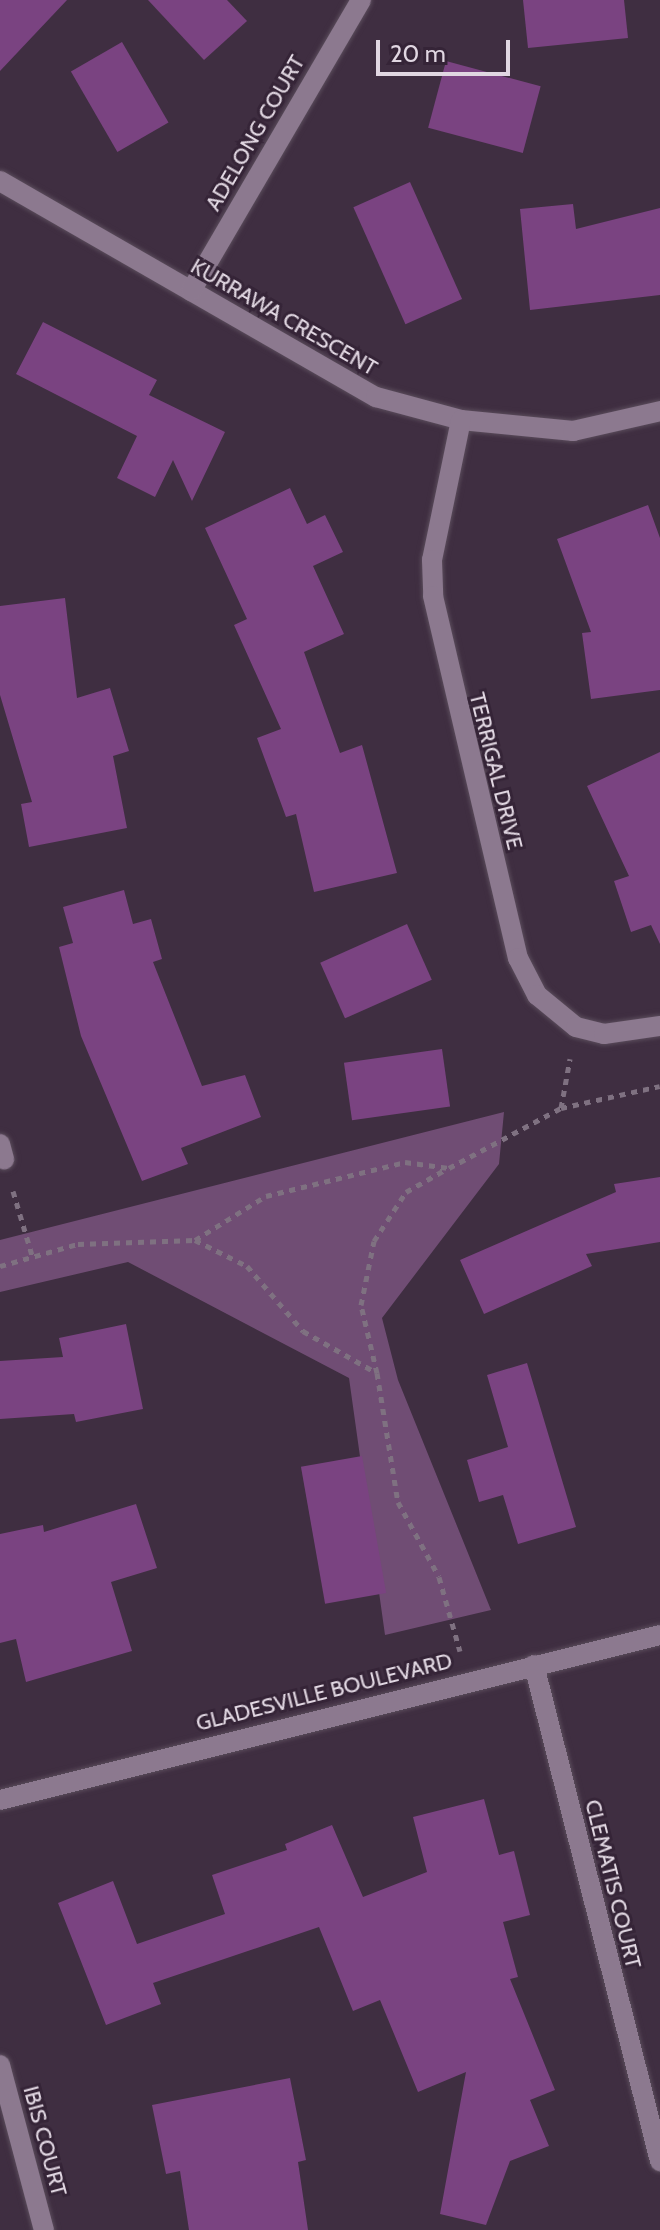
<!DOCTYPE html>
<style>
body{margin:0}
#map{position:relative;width:660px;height:2230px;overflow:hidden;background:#3f2e41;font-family:Cabin,sans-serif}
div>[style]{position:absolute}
.green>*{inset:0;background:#704d74}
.building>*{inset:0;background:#7a4381;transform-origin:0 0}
.path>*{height:5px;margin-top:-2.5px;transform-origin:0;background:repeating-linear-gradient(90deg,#7f7181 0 6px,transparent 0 12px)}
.roads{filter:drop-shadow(0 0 2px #5a4c5b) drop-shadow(0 0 2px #5a4c5b)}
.minor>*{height:20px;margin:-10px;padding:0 10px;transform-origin:10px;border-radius:10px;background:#8c798f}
span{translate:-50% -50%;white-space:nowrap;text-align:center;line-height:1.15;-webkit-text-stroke:6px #352437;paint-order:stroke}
.street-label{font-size:22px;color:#e1d7e2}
.scale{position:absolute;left:376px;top:40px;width:134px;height:36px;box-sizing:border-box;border:4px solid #e1d7e2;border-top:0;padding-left:10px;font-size:24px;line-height:28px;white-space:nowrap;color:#e1d7e2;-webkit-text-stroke:6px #352437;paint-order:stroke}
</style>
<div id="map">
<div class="green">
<i style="clip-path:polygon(504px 1112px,499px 1164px,382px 1318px,398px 1380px,491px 1610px,385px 1635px,349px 1378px,128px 1262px,0 1292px,0 1240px)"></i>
</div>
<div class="building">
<i style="clip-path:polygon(0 0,67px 0,0 71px)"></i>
<i style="clip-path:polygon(148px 0,227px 0,247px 21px,204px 60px)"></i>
<i style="clip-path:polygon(523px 0,624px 0,628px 38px,528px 48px)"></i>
<i style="left:122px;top:42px;width:93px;height:59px;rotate:60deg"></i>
<i style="left:446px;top:61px;width:98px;height:69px;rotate:15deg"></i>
<i style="left:410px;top:182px;width:128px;height:62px;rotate:66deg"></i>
<i style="clip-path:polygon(573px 204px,576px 229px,660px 208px,660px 295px,530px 310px,520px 209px)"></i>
<i style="clip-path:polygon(43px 322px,157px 380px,149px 395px,225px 432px,192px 501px,173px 460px,155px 497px,117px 478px,137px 436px,16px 374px)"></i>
<i style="clip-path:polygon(290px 488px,307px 524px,325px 515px,343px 552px,313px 566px,344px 634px,304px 652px,340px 753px,362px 745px,397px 873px,314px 892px,296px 814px,286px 817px,257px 738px,281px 729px,234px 625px,247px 619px,205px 528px)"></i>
<i style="clip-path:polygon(648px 505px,660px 538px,660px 690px,591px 699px,582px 633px,591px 632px,557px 539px)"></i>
<i style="clip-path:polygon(65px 598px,77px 698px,110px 688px,129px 751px,113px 756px,127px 828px,29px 847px,21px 804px,32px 802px,0 695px,0 606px)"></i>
<i style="clip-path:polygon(660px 752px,660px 944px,651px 925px,631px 932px,614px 881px,629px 876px,587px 786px)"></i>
<i style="clip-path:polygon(124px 890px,133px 924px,151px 919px,162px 959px,153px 962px,202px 1086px,245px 1075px,261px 1117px,181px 1148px,188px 1164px,142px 1181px,81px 1036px,59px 947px,73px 943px,63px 907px)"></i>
<i style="left:407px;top:924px;width:61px;height:95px;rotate:66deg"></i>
<i style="left:442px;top:1049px;width:58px;height:99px;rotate:82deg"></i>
<i style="clip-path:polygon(660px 1177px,660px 1242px,586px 1254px,592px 1266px,484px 1314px,460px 1260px,616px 1192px,614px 1184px)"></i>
<i style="clip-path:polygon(126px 1324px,143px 1409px,76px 1422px,74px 1414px,0 1419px,0 1361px,63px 1357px,59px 1338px)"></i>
<i style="clip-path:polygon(527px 1363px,576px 1527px,518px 1544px,503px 1495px,479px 1502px,467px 1460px,508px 1447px,487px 1375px)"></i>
<i style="left:362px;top:1456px;width:139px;height:62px;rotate:80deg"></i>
<i style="clip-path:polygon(136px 1504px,157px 1568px,111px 1582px,132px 1651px,26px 1682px,16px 1639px,0 1643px,0 1534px,43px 1525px,44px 1532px)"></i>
<i style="clip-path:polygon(484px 1799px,499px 1855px,514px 1851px,530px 1915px,503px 1922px,518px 1977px,510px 1979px,555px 2090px,530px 2100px,549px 2146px,510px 2161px,486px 2225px,440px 2214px,466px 2072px,418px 2092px,380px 2000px,353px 2011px,319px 1927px,153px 1983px,161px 2004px,106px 2025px,58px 1903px,113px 1881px,137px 1944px,225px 1914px,212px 1875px,287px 1850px,285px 1844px,332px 1825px,363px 1897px,427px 1872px,413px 1817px)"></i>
<i style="clip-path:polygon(290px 2078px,306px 2160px,298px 2162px,308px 2230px,189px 2230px,180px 2171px,166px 2174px,152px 2105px)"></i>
</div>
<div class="path">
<i style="left:561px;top:1108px;width:101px;rotate:-12.5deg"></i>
<i style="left:13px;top:1191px;width:67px;rotate:73.5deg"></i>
<i style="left:195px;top:1240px;width:58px;rotate:26.6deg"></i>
<i style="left:247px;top:1266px;width:86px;rotate:49.3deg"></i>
<i style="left:303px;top:1331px;width:85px;rotate:29.6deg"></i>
<i style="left:377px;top:1373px;width:131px;rotate:80.8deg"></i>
<i style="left:398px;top:1502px;width:85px;rotate:61.3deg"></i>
<i style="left:439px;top:1577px;width:77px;rotate:74.2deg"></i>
<i style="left:0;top:1266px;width:81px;rotate:-15.8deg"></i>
<i style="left:78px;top:1244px;width:117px;rotate:-2deg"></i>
<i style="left:195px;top:1240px;width:84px;rotate:-31.8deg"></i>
<i style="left:266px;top:1196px;width:143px;rotate:-13.7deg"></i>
<i style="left:405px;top:1162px;width:44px;rotate:7.8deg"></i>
<i style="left:449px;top:1168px;width:127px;rotate:-28.2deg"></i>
<i style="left:561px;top:1108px;width:50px;rotate:-79.6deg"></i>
<i style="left:377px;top:1373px;width:70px;rotate:-103.2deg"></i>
<i style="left:361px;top:1305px;width:65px;rotate:-78.5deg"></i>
<i style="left:374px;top:1241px;width:59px;rotate:-56.9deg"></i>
<i style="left:406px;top:1192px;width:48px;rotate:-29.7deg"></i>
</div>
<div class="roads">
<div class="minor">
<i style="left:0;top:181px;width:434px;rotate:29.9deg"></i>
<i style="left:376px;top:397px;width:88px;rotate:15.1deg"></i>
<i style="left:461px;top:420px;width:113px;rotate:5.6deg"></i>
<i style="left:573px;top:431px;width:89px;rotate:-12.9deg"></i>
<i style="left:191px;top:291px;width:337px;rotate:-59.7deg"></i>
<i style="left:461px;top:420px;width:143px;rotate:101.7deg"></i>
<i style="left:432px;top:560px;width:36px;rotate:88deg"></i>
<i style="left:433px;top:596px;width:372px;rotate:76.8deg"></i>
<i style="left:518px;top:958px;width:42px;rotate:62.8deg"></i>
<i style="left:537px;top:995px;width:50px;rotate:39.4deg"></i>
<i style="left:576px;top:1027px;width:29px;rotate:14deg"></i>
<i style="left:604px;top:1034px;width:57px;rotate:-8.1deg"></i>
<i style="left:0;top:1144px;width:16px;rotate:75deg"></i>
<i style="left:534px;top:1665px;width:512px;rotate:75.75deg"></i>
<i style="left:0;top:1800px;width:680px;rotate:-14.04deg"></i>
<i style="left:0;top:2065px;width:171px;rotate:75.1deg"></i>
</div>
</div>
<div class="street-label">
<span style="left:255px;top:133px;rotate:-60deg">ADELONG COURT</span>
<span style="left:284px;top:317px;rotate:30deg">KURRAWA CRESCENT</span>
<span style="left:496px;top:771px;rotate:76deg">TERRIGAL DRIVE</span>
<span style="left:324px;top:1692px;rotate:-14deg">GLADESVILLE BOULEVARD</span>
<span style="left:613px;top:1884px;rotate:76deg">CLEMATIS COURT</span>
<span style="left:45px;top:2141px;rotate:75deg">IBIS COURT</span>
</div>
<div class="scale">20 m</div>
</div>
